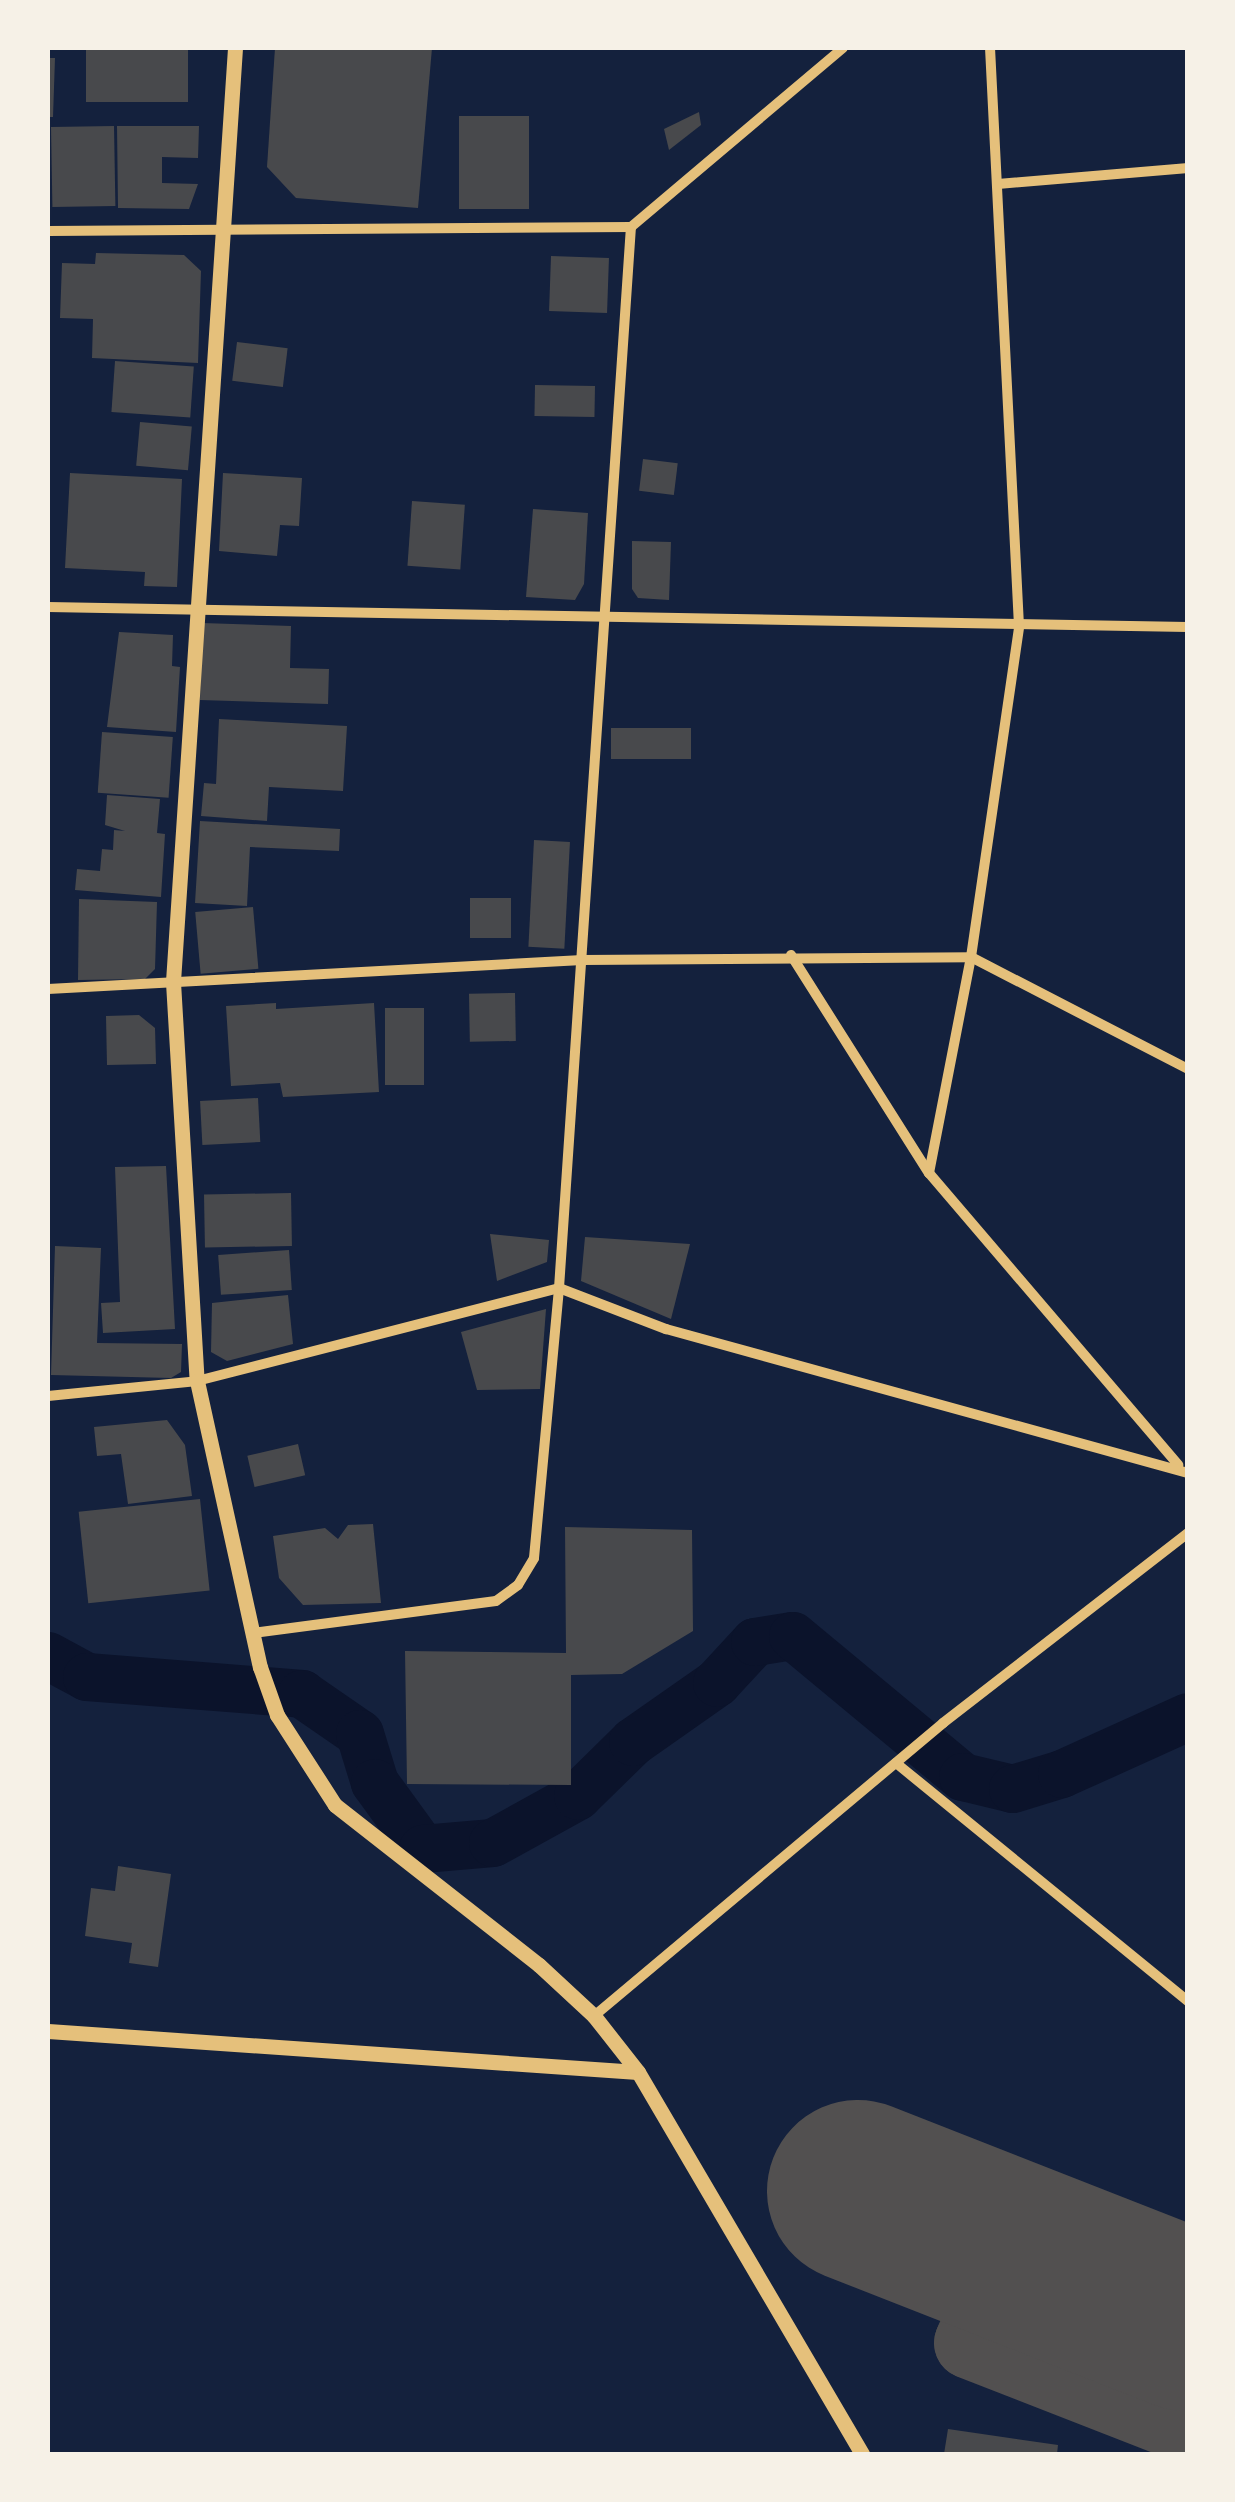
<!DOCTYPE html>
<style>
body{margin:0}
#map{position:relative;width:1235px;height:2502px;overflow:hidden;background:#14213d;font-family:Cabin,sans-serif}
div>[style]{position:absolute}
.river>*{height:48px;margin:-24px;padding:0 24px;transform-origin:24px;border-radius:24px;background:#0b132b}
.taxiway>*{height:72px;margin:-36px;padding:0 36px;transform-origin:36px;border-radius:36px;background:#525050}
.runway>*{height:182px;margin:-91px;padding:0 91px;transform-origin:91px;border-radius:91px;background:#525050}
.building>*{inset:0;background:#48494c;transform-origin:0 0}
.minor>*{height:10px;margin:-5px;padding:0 5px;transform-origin:5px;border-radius:5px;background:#e5c07b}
.secondary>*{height:15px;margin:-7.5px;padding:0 7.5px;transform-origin:7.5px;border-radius:7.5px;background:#e5c07b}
span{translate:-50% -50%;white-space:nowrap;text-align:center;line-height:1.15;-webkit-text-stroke:8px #f6f1e7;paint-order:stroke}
.frame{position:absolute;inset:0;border:50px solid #f6f1e7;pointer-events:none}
</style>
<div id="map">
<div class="river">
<i style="left:48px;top:1656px;width:44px;rotate:28.3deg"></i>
<i style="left:87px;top:1677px;width:216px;rotate:4.5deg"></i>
<i style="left:302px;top:1694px;width:70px;rotate:34.6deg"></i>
<i style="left:360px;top:1734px;width:51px;rotate:73deg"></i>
<i style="left:375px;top:1783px;width:82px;rotate:54deg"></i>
<i style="left:423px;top:1849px;width:70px;rotate:-4.9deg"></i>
<i style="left:493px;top:1843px;width:97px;rotate:-28.9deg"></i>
<i style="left:578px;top:1796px;width:77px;rotate:-44.5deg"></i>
<i style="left:633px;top:1742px;width:103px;rotate:-35.1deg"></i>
<i style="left:717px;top:1683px;width:56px;rotate:-47.2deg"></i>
<i style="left:755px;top:1642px;width:38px;rotate:-9deg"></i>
<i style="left:793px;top:1636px;width:221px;rotate:39.7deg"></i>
<i style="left:963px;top:1777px;width:51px;rotate:13.5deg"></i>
<i style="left:1013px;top:1789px;width:51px;rotate:-17deg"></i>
<i style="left:1062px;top:1774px;width:138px;rotate:-24.3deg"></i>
</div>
<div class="taxiway">
<i style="left:1010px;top:2251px;width:100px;rotate:113.5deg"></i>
<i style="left:970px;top:2343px;width:234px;rotate:21.3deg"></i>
</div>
<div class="runway">
<i style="left:858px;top:2191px;width:354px;rotate:21.4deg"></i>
</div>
<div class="building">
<i style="left:86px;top:48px;width:102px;height:54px"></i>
<i style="clip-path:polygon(275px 48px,432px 48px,418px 208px,296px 198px,267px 167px)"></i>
<i style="clip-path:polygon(48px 58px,55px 58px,53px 117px,48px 117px)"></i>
<i style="clip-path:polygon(699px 112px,701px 125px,669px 150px,664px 129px)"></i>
<i style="left:529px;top:116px;width:93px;height:70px;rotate:90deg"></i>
<i style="left:114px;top:126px;width:80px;height:63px;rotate:89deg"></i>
<i style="clip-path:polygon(117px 126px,199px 126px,198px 158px,162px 157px,162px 183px,198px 184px,189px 209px,118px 208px)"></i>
<i style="clip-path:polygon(96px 253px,184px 255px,201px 271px,198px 363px,92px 358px,93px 319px,60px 318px,62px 263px,95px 264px)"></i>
<i style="left:551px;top:256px;width:58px;height:55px;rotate:2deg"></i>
<i style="left:237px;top:342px;width:51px;height:39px;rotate:7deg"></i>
<i style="left:115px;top:361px;width:79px;height:51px;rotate:4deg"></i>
<i style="left:535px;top:385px;width:60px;height:31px;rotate:1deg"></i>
<i style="left:140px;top:422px;width:52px;height:44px;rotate:5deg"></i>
<i style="left:643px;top:459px;width:35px;height:32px;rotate:7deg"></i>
<i style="clip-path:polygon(70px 473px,182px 479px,177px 587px,144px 586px,145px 572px,65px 568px)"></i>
<i style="clip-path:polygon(223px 473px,302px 478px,299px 526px,280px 525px,277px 556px,219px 551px)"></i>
<i style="left:412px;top:501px;width:53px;height:65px;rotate:4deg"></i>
<i style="clip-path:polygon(533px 509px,588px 513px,584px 584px,575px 600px,526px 597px)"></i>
<i style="clip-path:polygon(632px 541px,671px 542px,669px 600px,638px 598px,632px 589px)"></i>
<i style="clip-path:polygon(202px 623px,291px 626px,290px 668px,329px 669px,328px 704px,200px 700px)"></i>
<i style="clip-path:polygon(119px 632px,173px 635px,172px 666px,180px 667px,176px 732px,107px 727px)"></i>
<i style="clip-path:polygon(219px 719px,347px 726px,343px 791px,269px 787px,267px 821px,201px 816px,204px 783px,216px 784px)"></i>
<i style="left:611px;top:728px;width:80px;height:31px"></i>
<i style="left:102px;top:732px;width:71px;height:61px;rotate:4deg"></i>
<i style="clip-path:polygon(107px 795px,160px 799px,157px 833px,165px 834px,161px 897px,75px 890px,77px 869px,100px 871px,102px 849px,113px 850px,114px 830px,125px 831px,105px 825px)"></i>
<i style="clip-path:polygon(200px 821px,340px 829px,339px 851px,250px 847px,247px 906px,195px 903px)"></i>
<i style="left:534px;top:840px;width:36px;height:107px;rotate:3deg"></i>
<i style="left:470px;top:898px;width:41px;height:40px"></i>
<i style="clip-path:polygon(79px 899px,157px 902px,155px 969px,145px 979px,78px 980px)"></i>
<i style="left:253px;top:907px;width:62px;height:58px;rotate:85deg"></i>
<i style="left:515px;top:993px;width:48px;height:46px;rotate:89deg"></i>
<i style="clip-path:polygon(276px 1003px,276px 1009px,374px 1003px,379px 1092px,283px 1097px,280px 1083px,231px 1086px,226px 1006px)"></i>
<i style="left:385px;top:1008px;width:39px;height:77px"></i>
<i style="clip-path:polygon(139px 1015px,155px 1028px,156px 1064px,107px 1065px,106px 1016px)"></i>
<i style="left:258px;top:1098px;width:44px;height:58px;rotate:87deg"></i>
<i style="clip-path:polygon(166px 1166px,175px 1329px,103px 1333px,101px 1303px,120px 1302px,115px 1167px)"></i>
<i style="left:291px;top:1193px;width:53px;height:87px;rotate:89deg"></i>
<i style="clip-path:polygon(490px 1234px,549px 1240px,547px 1262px,497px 1281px)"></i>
<i style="clip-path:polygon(585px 1237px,690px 1244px,671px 1319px,581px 1281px)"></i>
<i style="clip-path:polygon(55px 1246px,101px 1248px,97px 1343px,182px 1344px,181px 1372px,171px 1378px,51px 1375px)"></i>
<i style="left:289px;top:1250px;width:40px;height:71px;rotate:86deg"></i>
<i style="clip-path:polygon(288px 1295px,293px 1344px,227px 1361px,211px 1352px,212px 1303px)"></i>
<i style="clip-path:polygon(546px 1309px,540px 1389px,477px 1390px,461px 1332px)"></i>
<i style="clip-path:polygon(167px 1420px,185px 1445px,192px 1496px,128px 1504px,121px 1454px,97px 1456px,94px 1427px)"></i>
<i style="left:298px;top:1444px;width:32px;height:52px;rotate:77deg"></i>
<i style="left:200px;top:1499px;width:92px;height:122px;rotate:84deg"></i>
<i style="clip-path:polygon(373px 1524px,381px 1603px,303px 1605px,279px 1578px,273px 1536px,325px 1528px,338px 1539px,348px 1525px)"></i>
<i style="clip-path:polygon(565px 1527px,692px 1530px,693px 1631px,622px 1674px,571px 1675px,571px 1785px,407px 1784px,405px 1651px,566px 1653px)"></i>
<i style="clip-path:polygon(118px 1866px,171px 1874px,158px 1967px,129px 1963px,132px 1943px,85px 1936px,91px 1888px,115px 1891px)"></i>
<i style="clip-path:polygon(948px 2429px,1058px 2445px,1057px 2454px,944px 2454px)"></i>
</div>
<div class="minor">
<i style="left:998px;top:184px;width:191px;rotate:-4.8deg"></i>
<i style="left:631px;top:227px;width:277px;rotate:-40.2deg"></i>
<i style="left:48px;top:231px;width:583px;rotate:-0.39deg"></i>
<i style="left:48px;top:607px;width:1140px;rotate:1.01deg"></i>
<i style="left:791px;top:955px;width:258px;rotate:57.7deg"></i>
<i style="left:929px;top:1173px;width:384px;rotate:49.5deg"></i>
<i style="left:48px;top:989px;width:535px;rotate:-3.11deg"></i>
<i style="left:582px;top:960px;width:389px;rotate:-0.4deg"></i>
<i style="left:971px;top:957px;width:244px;rotate:27.3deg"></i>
<i style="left:929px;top:1173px;width:220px;rotate:-79deg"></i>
<i style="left:971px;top:957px;width:334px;rotate:-81.7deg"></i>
<i style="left:1019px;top:626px;width:579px;rotate:-92.87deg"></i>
<i style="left:48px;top:1396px;width:150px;rotate:-5.7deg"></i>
<i style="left:197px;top:1381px;width:374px;rotate:-14.4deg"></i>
<i style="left:559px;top:1288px;width:115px;rotate:21deg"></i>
<i style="left:666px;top:1329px;width:541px;rotate:15.42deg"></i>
<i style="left:253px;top:1633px;width:245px;rotate:-7.5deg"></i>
<i style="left:496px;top:1601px;width:27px;rotate:-36deg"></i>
<i style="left:518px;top:1585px;width:31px;rotate:-59deg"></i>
<i style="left:534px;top:1558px;width:271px;rotate:-84.7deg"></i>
<i style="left:559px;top:1288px;width:1063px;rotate:-86.12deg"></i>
<i style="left:896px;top:1763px;width:377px;rotate:39.2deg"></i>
<i style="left:594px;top:2016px;width:456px;rotate:-40deg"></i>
<i style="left:943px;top:1723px;width:310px;rotate:-37.8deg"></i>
</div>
<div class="secondary">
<i style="left:235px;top:48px;width:936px;rotate:93.8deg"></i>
<i style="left:173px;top:982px;width:400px;rotate:86.6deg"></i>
<i style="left:197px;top:1381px;width:293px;rotate:77.6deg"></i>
<i style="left:260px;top:1667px;width:51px;rotate:70.5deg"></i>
<i style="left:277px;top:1715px;width:107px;rotate:57.2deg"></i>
<i style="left:335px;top:1805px;width:259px;rotate:38.1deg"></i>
<i style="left:539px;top:1965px;width:75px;rotate:42.8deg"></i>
<i style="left:594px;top:2016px;width:71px;rotate:51.8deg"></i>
<i style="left:638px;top:2072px;width:443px;rotate:59.6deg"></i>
<i style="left:48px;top:2031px;width:591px;rotate:3.98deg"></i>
</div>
<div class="frame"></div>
</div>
